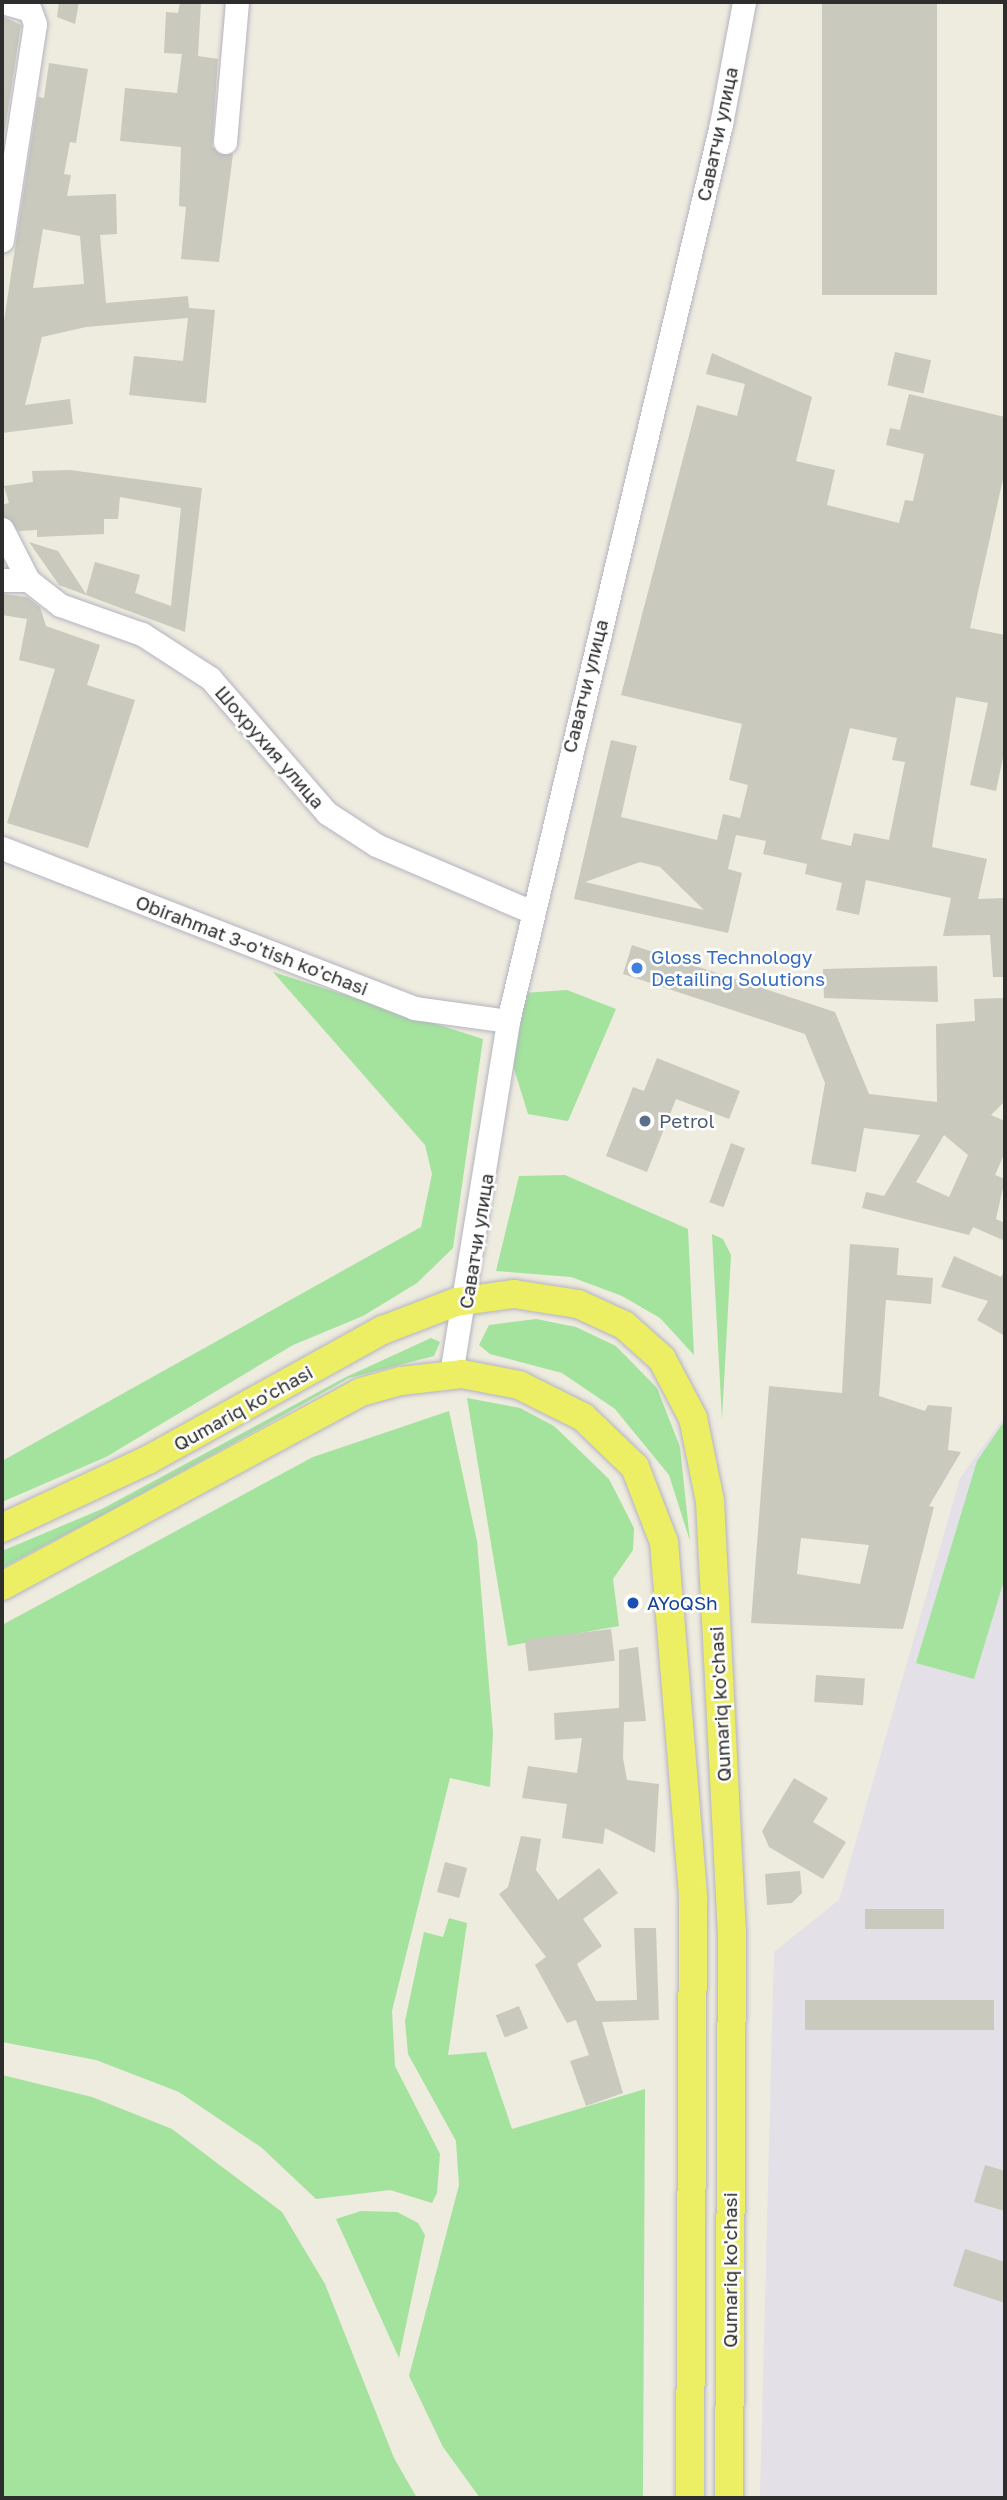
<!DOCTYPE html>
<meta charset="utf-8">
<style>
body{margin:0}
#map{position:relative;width:1007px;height:2500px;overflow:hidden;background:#eeebdf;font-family:"Golos Text",sans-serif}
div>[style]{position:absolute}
.industrial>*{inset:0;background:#e3e0e7}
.green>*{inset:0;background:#a3e39d}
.building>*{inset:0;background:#cac9be;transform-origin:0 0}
.roads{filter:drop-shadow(0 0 2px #b4b3c0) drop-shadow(0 0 2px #b4b3c0)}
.minor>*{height:23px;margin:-11.5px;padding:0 11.5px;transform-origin:11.5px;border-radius:11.5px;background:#fff}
.major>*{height:28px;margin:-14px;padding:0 14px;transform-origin:14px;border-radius:14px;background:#ecef63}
.dots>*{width:19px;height:19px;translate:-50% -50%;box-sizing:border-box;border:4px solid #fff;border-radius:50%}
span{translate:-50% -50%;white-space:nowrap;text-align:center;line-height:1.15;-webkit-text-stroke:5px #fff;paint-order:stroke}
.street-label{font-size:19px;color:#2d2d2d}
.shop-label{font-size:19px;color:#366cbe}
.left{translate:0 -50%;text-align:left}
.service-label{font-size:19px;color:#4e5e75}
.transit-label{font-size:19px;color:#164399}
.frame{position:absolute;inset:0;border:4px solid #2d2d2d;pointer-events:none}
</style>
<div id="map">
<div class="industrial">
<i style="clip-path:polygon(1005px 1416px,1005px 2498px,760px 2498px,774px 1952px,839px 1900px,960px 1478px)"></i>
</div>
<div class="green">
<i style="clip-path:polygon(273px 972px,483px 1039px,453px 1248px,417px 1283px,363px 1316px,293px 1345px,106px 1457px,2px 1502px,2px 1461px,421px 1227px,432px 1174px,425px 1145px)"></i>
<i style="clip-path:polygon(567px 990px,616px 1009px,568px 1121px,528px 1114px,511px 1059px,524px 993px)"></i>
<i style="clip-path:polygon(565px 1175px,688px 1229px,694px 1355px,660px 1318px,622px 1296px,571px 1277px,496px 1271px,519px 1176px)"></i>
<i style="clip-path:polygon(712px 1234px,723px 1239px,731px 1255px,722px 1419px)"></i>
<i style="clip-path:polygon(536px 1319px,576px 1327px,616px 1346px,657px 1388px,680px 1447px,690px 1541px,669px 1475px,615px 1409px,562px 1373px,490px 1354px,479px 1345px,489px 1325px)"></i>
<i style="clip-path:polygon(431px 1338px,440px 1342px,434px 1356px,349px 1378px,228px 1446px,104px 1514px,2px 1568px,2px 1551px,102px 1509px,346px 1377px)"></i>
<i style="clip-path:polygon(467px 1398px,520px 1408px,554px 1426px,609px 1479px,634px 1528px,633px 1550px,613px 1579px,619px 1626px,508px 1646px)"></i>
<i style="clip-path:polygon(449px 1411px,477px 1541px,493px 1733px,490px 1787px,450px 1778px,392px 2011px,395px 2066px,440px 2154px,437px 2193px,432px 2203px,390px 2190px,316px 2199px,262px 2148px,179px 2092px,96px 2060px,2px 2042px,2px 1625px,313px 1457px)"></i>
<i style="clip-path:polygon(1005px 1420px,1005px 1577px,974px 1679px,916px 1663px,977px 1461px)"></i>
<i style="clip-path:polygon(449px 1918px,467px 1923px,448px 2055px,486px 2052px,512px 2129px,645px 2089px,643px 2498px,480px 2498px,443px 2447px,409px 2376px,459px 2185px,456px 2141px,408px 2054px,405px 2021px,424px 1932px,443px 1937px)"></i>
<i style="clip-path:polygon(2px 2075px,92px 2097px,172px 2129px,282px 2212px,325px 2284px,394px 2458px,417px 2498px,2px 2498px)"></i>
<i style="clip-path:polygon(361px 2211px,397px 2212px,418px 2223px,425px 2235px,399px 2358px,336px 2219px)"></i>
</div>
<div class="building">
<i style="clip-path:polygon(59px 2px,79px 2px,75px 24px,57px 17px)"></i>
<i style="clip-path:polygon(180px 2px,201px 2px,198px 56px,218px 59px,212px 147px,233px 154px,219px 262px,181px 259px,186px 207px,179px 206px,181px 147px,120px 141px,125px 88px,177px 93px,182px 54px,164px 53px,166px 12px,178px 13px)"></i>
<i style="left:822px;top:2px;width:115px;height:293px"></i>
<i style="clip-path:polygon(2px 16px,21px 25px,2px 149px)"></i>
<i style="clip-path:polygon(evenodd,49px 63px,88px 69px,76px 143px,70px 142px,64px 174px,71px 175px,67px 196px,116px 194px,117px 234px,100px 235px,106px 303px,188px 296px,189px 308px,215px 310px,206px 403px,129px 395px,134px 356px,183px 361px,188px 318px,86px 327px,42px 337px,25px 405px,70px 399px,73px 424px,2px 433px,2px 334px,38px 97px,44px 98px,49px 63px,43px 229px,80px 236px,84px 284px,33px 288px,43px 229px)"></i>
<i style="left:895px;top:352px;width:37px;height:34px;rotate:13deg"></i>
<i style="clip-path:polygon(evenodd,712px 353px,812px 397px,796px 461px,835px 470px,827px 505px,899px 523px,905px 500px,913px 501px,924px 454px,886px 445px,890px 428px,900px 430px,909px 394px,1005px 417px,1005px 470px,970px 628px,1005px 635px,1005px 748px,996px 791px,970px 785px,988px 703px,956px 697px,932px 847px,987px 859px,978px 899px,1005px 898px,1005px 977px,993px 977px,990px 935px,943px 936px,951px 898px,866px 880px,859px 915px,836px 910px,842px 883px,805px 874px,807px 864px,763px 854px,766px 841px,736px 835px,728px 869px,742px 873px,728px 933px,574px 899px,611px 740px,637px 746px,621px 817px,717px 840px,723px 814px,740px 818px,748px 785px,729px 780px,742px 724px,621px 695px,697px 405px,737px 416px,745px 384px,706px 374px,712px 353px,850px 728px,897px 738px,892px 760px,905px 762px,889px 840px,854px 833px,851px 846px,821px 839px,850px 728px,712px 353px,640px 862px,660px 867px,704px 910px,585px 882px,640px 862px)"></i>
<i style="clip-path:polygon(70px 470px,202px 488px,185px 632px,59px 585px,29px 542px,58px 551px,86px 594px,95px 562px,140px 575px,135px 593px,171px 606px,181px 508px,120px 497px,118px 519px,104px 519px,104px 534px,37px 537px,37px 530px,19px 531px,2px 515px,2px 505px,9px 503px,4px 486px,33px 482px,32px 471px)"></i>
<i style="clip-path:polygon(2px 594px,27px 597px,40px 607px,46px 626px,100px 645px,87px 685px,135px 700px,88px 848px,7px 823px,55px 669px,19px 660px,27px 619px,2px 615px)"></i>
<i style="clip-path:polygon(evenodd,632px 945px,835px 1012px,869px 1094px,937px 1102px,936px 1024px,975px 1021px,974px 999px,1005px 998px,1005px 1101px,991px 1115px,1005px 1121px,1005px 1152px,995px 1175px,1005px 1179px,996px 1219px,1005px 1223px,1005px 1241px,973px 1227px,969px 1235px,862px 1208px,866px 1192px,884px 1196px,920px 1135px,864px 1128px,856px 1172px,811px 1164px,825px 1083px,805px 1034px,623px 974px,632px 945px,944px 1135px,968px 1155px,949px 1197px,916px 1182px,944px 1135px)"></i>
<i style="clip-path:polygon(937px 966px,938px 1002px,824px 998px,823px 969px)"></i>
<i style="clip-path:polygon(657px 1058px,740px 1091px,729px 1119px,676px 1099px,647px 1172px,606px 1156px,633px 1087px,644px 1091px)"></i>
<i style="left:731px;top:1143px;width:15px;height:63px;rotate:20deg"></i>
<i style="clip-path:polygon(evenodd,850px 1244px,899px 1248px,897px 1275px,933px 1278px,931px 1304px,886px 1300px,879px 1396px,925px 1411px,928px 1405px,952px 1407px,948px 1450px,961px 1452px,929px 1506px,934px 1507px,903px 1629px,751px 1623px,769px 1386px,842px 1393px,850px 1244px,801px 1538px,869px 1545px,860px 1584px,797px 1574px,801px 1538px)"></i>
<i style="clip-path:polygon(954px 1256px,1001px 1277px,1005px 1270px,1005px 1336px,977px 1320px,988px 1301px,941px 1287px)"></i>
<i style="left:611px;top:1629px;width:32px;height:87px;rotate:83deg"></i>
<i style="clip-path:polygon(638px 1647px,646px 1721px,624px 1722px,623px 1758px,627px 1780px,659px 1784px,655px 1853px,605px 1828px,603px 1844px,562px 1838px,567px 1804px,522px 1798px,528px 1766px,577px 1773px,582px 1738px,555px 1740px,554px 1713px,619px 1708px,619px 1650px)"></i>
<i style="left:816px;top:1675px;width:49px;height:27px;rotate:4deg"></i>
<i style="clip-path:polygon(794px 1778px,828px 1798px,813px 1822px,846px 1842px,823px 1879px,769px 1847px,762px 1831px)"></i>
<i style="clip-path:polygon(521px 1836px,541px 1839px,536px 1870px,558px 1900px,599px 1868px,618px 1893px,583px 1919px,602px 1946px,577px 1964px,596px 2001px,637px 2000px,634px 1928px,656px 1928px,659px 2020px,602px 2022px,623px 2093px,586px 2106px,570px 2061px,589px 2055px,576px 2020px,567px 2023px,535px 1965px,546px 1957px,499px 1894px,508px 1887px)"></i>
<i style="left:445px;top:1862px;width:23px;height:31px;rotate:15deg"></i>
<i style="clip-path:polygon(800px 1871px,802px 1893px,792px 1903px,767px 1905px,765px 1874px)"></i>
<i style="left:944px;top:1909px;width:20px;height:79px;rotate:90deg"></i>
<i style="left:994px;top:2000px;width:30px;height:189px;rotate:90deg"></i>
<i style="left:519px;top:2006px;width:24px;height:25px;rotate:68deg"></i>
<i style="clip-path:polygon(985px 2165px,1005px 2171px,1005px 2211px,974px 2202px)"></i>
<i style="clip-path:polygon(965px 2249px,1005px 2262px,1005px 2303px,953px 2286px)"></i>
</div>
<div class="roads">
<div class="minor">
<i style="left:2px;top:2px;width:29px;rotate:16deg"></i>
<i style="left:30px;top:10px;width:15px;rotate:70deg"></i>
<i style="left:35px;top:24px;width:219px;rotate:98.7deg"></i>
<i style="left:225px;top:142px;width:141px;rotate:-85.1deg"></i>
<i style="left:2px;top:529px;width:57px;rotate:63deg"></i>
<i style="left:28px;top:580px;width:41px;rotate:38deg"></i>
<i style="left:60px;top:605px;width:87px;rotate:19.5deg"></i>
<i style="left:142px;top:634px;width:81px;rotate:32.9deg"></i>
<i style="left:210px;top:678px;width:179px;rotate:49.1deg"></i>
<i style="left:327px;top:813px;width:59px;rotate:33.1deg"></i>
<i style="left:376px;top:845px;width:170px;rotate:23.2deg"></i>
<i style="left:2px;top:580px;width:26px"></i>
<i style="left:2px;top:848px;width:442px;rotate:21.2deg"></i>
<i style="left:414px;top:1008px;width:95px;rotate:7.9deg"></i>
<i style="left:451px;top:1374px;width:358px;rotate:-80.8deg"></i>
<i style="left:508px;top:1021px;width:922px;rotate:-76.64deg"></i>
<i style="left:721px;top:124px;width:124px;rotate:-79.3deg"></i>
</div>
<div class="major">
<i style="left:2px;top:1528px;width:161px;rotate:-25deg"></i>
<i style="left:148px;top:1460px;width:269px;rotate:-29deg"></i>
<i style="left:383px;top:1330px;width:78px;rotate:-21deg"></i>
<i style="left:456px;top:1302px;width:59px;rotate:-7.9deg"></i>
<i style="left:514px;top:1294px;width:65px;rotate:8.9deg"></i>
<i style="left:578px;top:1304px;width:51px;rotate:24.5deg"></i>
<i style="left:624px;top:1325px;width:51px;rotate:41.8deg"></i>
<i style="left:662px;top:1359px;width:67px;rotate:62.3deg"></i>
<i style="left:693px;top:1418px;width:85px;rotate:78.4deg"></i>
<i style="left:710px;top:1501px;width:431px;rotate:87.1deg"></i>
<i style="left:732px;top:1931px;width:567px;rotate:90.3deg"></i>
<i style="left:2px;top:1586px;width:408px;rotate:-28.4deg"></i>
<i style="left:361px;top:1392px;width:41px;rotate:-15.4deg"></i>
<i style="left:401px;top:1381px;width:61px;rotate:-6.5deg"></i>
<i style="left:462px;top:1374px;width:58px;rotate:10.9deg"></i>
<i style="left:519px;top:1385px;width:72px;rotate:26.6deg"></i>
<i style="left:583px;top:1417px;width:72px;rotate:43.9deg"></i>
<i style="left:635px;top:1467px;width:80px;rotate:68.9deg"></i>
<i style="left:664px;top:1542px;width:356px;rotate:85.3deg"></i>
<i style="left:693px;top:1897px;width:601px;rotate:90.29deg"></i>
</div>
</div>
<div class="dots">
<i style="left:637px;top:968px;background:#3f7fe0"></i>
<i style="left:645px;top:1121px;background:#5c6f8a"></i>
<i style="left:633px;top:1603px;background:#1a4fb4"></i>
</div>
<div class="street-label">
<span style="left:717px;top:134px;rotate:-78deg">Саватчи улица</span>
<span style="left:585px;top:686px;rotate:-76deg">Саватчи улица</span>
<span style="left:270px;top:747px;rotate:49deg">Шохрухия улица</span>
<span style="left:252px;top:945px;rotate:21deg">Obirahmat 3-o'tish ko'chasi</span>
<span style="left:476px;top:1241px;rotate:-81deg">Саватчи улица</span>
<span style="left:243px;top:1408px;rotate:-29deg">Qumariq ko'chasi</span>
<span style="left:720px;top:1704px;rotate:-93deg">Qumariq ko'chasi</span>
<span style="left:730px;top:2270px;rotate:-90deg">Qumariq ko'chasi</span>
</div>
<div class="shop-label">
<span class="left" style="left:651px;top:968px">Gloss Technology<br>Detailing Solutions</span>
</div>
<div class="service-label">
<span class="left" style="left:659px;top:1121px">Petrol</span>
</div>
<div class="transit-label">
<span class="left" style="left:647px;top:1603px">AYoQSh</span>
</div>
<div class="frame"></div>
</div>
